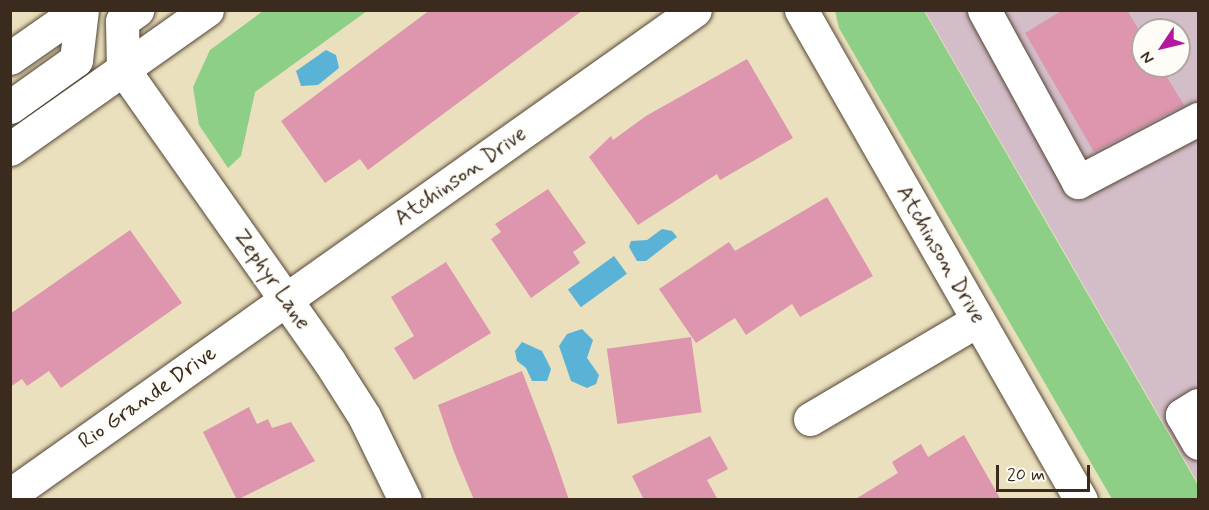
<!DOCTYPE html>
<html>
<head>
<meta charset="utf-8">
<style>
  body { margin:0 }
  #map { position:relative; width:1209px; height:510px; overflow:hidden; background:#eae0bd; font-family:Mynerve,sans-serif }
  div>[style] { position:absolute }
  .industrial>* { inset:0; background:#d2bdc8 }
  .green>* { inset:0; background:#8dcf87 }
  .water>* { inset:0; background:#5ab3d7; transform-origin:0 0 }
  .building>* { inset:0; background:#dd96ad; transform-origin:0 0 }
  .roads { filter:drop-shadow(0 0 2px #554536) drop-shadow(0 0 2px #554536) }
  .minor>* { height:33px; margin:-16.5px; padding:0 16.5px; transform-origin:16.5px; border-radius:16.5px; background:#fff }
  .major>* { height:33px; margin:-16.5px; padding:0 16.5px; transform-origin:16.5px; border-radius:16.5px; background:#fff }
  span { translate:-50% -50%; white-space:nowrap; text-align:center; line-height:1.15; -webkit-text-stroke:5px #fdfcf7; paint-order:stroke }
  .street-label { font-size:22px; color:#3b2a1e }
  .frame { position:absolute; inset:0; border:12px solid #3b2a1e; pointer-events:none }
  .north { position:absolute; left:1131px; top:18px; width:60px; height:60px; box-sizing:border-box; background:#fdfcf7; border:2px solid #afa8a0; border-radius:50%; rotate:235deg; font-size:16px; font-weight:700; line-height:24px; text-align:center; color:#3b2a1e }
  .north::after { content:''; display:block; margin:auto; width:21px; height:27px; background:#b5179e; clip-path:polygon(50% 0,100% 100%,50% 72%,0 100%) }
  .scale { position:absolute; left:996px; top:465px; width:94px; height:27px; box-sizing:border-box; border:3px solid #3b2a1e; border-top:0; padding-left:8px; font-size:18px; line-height:21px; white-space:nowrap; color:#3b2a1e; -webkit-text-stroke:4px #fdfcf7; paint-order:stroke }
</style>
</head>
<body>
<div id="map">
  <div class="industrial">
    <div style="clip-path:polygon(evenodd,925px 11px,1198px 11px,1198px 483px,925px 11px,1143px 30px,1179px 30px,1179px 66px,1143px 66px,1143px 30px)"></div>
  </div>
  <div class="green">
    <div style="clip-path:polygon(263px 11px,367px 11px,255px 92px,241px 156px,228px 168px,199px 125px,193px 87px,210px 50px)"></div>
    <div style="clip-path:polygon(835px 11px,924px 11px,1198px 485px,1198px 499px,1112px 499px,839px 28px)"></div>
  </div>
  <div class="water">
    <div style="clip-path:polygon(326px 50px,336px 55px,339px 68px,318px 85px,301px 86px,296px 71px)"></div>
    <div style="clip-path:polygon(662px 229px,672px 231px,677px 237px,646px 261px,637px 261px,629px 247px,631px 241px,647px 240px)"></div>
    <div style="left:614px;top:256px;width:22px;height:57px;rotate:54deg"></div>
    <div style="clip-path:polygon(582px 329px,593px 340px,587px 358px,599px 375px,596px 384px,587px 388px,571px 381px,559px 346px,567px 334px)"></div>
    <div style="clip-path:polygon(522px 342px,542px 351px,551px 369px,547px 381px,532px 381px,526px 368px,517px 361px,515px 351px)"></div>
  </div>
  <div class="building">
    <div style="clip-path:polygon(430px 10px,583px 10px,368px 170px,360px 159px,325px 183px,281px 121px)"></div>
    <div style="clip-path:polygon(1063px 10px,1127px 10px,1143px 37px,1143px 66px,1160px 66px,1184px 105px,1094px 152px,1025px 33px)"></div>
    <div style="clip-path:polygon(747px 59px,793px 138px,720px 180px,717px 174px,638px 225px,589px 157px,611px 136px,613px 140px,646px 116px)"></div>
    <div style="clip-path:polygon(548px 189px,586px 243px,573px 252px,580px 263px,531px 298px,491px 239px,501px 232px,495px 224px)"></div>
    <div style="clip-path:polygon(827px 197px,873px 276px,800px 317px,792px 304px,746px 335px,735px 318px,696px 343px,659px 289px,729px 242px,735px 251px)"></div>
    <div style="clip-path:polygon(130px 230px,182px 303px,61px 388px,49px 371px,27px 386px,22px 379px,10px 387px,10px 314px)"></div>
    <div style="clip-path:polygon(446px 262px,491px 333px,414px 380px,394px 348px,414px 336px,391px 297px)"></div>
    <div style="left:691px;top:337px;width:76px;height:85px;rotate:82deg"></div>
    <div style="clip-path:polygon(522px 371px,552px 450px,569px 500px,474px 500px,454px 452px,438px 405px)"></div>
    <div style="clip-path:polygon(249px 407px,257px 424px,268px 419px,272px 428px,291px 422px,315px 461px,237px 500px,203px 432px)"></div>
    <div style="clip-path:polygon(964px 435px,1001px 500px,854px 500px,898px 473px,892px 462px,921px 444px,928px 457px)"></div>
    <div style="clip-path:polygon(710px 436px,728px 469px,707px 480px,718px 500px,644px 500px,632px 476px)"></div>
  </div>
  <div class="roads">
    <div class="minor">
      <div style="left:801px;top:10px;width:564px;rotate:60.26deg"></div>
      <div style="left:984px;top:10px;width:196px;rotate:61.3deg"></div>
      <div style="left:1078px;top:182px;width:136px;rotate:-27.7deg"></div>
      <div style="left:123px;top:69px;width:357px;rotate:54.8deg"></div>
      <div style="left:329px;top:361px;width:65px;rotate:57.5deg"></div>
      <div style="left:364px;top:416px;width:93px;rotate:64deg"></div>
      <div style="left:1198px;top:405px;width:19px;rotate:148deg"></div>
      <div style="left:1182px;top:415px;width:32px;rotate:60deg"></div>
      <div style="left:810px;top:419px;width:195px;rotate:-30.5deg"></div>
      <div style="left:10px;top:495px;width:839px;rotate:-35.3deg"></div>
    </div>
    <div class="major">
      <div style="left:10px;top:58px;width:84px;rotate:-34.8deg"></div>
      <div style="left:123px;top:69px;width:48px;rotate:-91.2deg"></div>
      <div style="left:122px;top:21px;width:19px;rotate:-36deg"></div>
      <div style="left:10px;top:107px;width:81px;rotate:-35.5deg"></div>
      <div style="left:76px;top:60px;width:50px;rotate:-83.2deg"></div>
      <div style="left:10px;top:149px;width:241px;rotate:-35.2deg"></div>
    </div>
  </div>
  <div class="street-label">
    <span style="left:461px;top:177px;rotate:-35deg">Atchinson Drive</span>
    <span style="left:940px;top:255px;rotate:60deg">Atchinson Drive</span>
    <span style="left:271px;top:280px;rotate:55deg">Zephyr Lane</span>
    <span style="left:148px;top:398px;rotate:-35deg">Rio Grande Drive</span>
  </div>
  <div class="frame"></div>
  <div class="north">N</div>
  <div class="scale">20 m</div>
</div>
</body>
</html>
